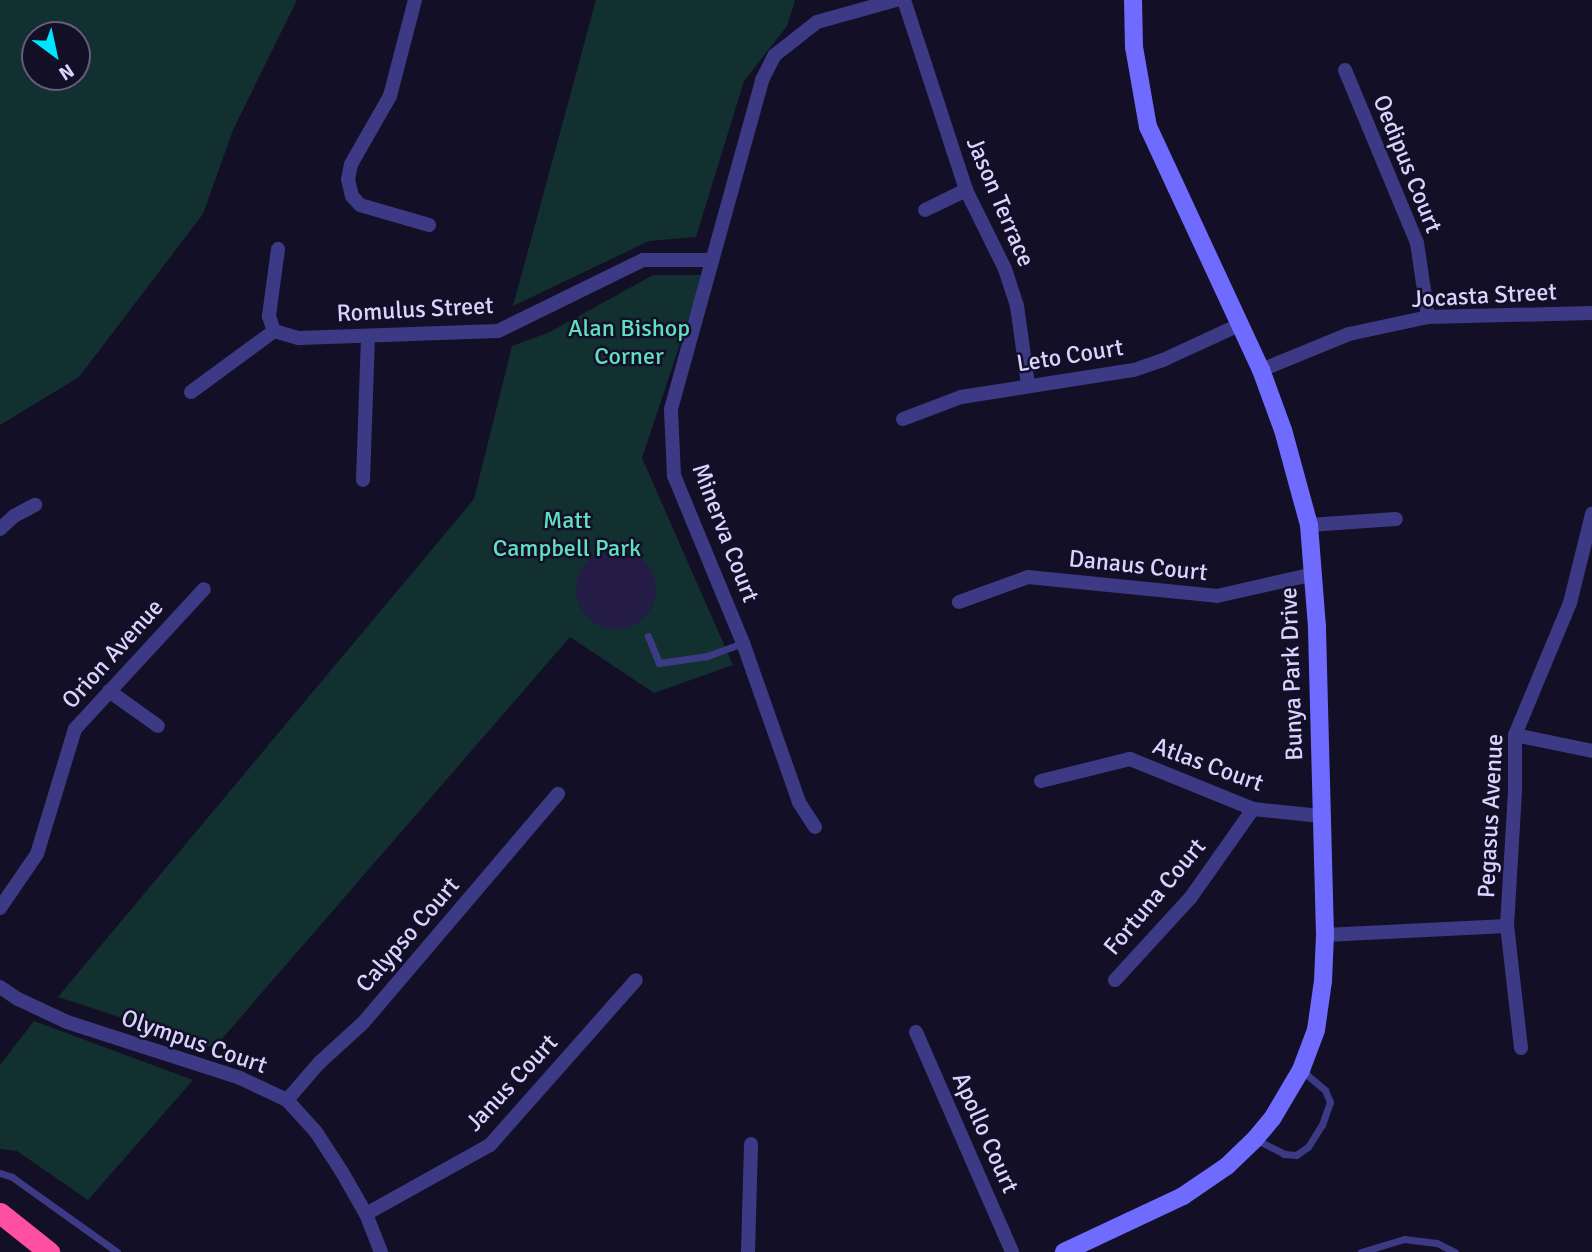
<!DOCTYPE html>
<html>
<head>
<meta charset="utf-8">
<style>
  body { margin:0 }
  #map { position:relative; width:1592px; height:1252px; overflow:hidden; background:#130f26; font-family:Signika,sans-serif }
  div>[style] { position:absolute }
  .green>* { inset:0; background:#12302f }
  .building>* { inset:0; background:#241b47 }
  .round { border-radius:50% }
  .lane>* { height:7px; margin:-3.5px; padding:0 3.5px; transform-origin:3.5px; border-radius:3.5px; background:#3d3a85 }
  .street>* { height:14px; margin:-7px; padding:0 7px; transform-origin:7px; border-radius:7px; background:#3d3a85 }
  .secondary>* { height:18px; margin:-9px; padding:0 9px; transform-origin:9px; border-radius:9px; background:#6f6bff }
  .highway>* { height:21px; margin:-10.5px; padding:0 10.5px; transform-origin:10.5px; border-radius:10.5px; background:#ff4fa3 }
  span { translate:-50% -50%; white-space:nowrap; text-align:center; line-height:1.15; -webkit-text-stroke:5px #130f26; paint-order:stroke }
  .street-label { font-size:24px; color:#d9d4ff }
  .park-label { font-size:24px; color:#5fe0c0 }
  .north { position:absolute; left:21px; top:21px; width:70px; height:70px; box-sizing:border-box; background:#130f26; border:2px solid #625e7d; border-radius:50%; rotate:147deg; font-size:19px; font-weight:700; line-height:28px; text-align:center; color:#d9d4ff }
  .north::after { content:''; display:block; margin:auto; width:24px; height:32px; background:#00e5ff; clip-path:polygon(50% 0,100% 100%,50% 72%,0 100%) }
</style>
</head>
<body>
<div id="map">
  <div class="green">
    <div style="clip-path:polygon(evenodd,0 0,297px 0,233px 130px,203px 214px,79px 377px,0 425px,0 0,35px 35px,77px 35px,77px 77px,35px 77px,35px 35px)"></div>
    <div style="clip-path:polygon(596px 0,795px 0,787px 26px,744px 81px,696px 237px,649px 241px,513px 306px)"></div>
    <div style="clip-path:polygon(653px 275px,703px 275px,642px 458px,733px 665px,654px 693px,570px 637px,214px 1048px,58px 997px,474px 499px,512px 346px,550px 332px)"></div>
    <div style="clip-path:polygon(34px 1021px,193px 1080px,88px 1200px,17px 1151px,0 1149px,0 1065px)"></div>
  </div>
  <div class="building">
    <div class="round" style="left:576px;top:549px;width:80px;height:80px"></div>
  </div>
  <div class="lane">
    <div style="left:648px;top:636px;width:29px;rotate:68deg"></div>
    <div style="left:659px;top:663px;width:49px;rotate:-8.3deg"></div>
    <div style="left:707px;top:656px;width:38px;rotate:-20deg"></div>
    <div style="left:1255px;top:1139px;width:33px;rotate:27deg"></div>
    <div style="left:1284px;top:1154px;width:12px;rotate:5deg"></div>
    <div style="left:1296px;top:1155px;width:14px;rotate:-34deg"></div>
    <div style="left:1308px;top:1147px;width:26px;rotate:-58deg"></div>
    <div style="left:1322px;top:1125px;width:24px;rotate:-71deg"></div>
    <div style="left:1330px;top:1102px;width:13px;rotate:-113deg"></div>
    <div style="left:1325px;top:1090px;width:30px;rotate:-140deg"></div>
    <div style="left:0;top:1173px;width:13px;rotate:18deg"></div>
    <div style="left:12px;top:1177px;width:129px;rotate:35.5deg"></div>
    <div style="left:1361px;top:1252px;width:45px;rotate:-16.8deg"></div>
    <div style="left:1404px;top:1239px;width:33px;rotate:7deg"></div>
    <div style="left:1437px;top:1243px;width:20px;rotate:27deg"></div>
  </div>
  <div class="street">
    <div style="left:415px;top:0;width:99px;rotate:104.6deg"></div>
    <div style="left:390px;top:96px;width:78px;rotate:119.8deg"></div>
    <div style="left:351px;top:164px;width:15px;rotate:101deg"></div>
    <div style="left:348px;top:179px;width:17px;rotate:77deg"></div>
    <div style="left:352px;top:196px;width:12px;rotate:48deg"></div>
    <div style="left:360px;top:205px;width:72px;rotate:16.2deg"></div>
    <div style="left:904px;top:0;width:200px;rotate:71.9deg"></div>
    <div style="left:966px;top:190px;width:88px;rotate:63.7deg"></div>
    <div style="left:1005px;top:269px;width:39px;rotate:72deg"></div>
    <div style="left:1017px;top:306px;width:79px;rotate:82deg"></div>
    <div style="left:1345px;top:70px;width:187px;rotate:67.4deg"></div>
    <div style="left:1417px;top:243px;width:75px;rotate:81.5deg"></div>
    <div style="left:925px;top:210px;width:46px;rotate:-26deg"></div>
    <div style="left:278px;top:249px;width:68px;rotate:97.7deg"></div>
    <div style="left:269px;top:316px;width:16px;rotate:72deg"></div>
    <div style="left:274px;top:331px;width:26px;rotate:16deg"></div>
    <div style="left:299px;top:338px;width:199px;rotate:-2deg"></div>
    <div style="left:498px;top:331px;width:161px;rotate:-26.1deg"></div>
    <div style="left:643px;top:260px;width:69px"></div>
    <div style="left:1261px;top:370px;width:95px;rotate:-22.2deg"></div>
    <div style="left:1349px;top:334px;width:81px;rotate:-12.1deg"></div>
    <div style="left:1428px;top:317px;width:164px;rotate:-1.4deg"></div>
    <div style="left:191px;top:392px;width:103px;rotate:-36.3deg"></div>
    <div style="left:903px;top:419px;width:62px;rotate:-20.8deg"></div>
    <div style="left:961px;top:397px;width:175px;rotate:-8.9deg"></div>
    <div style="left:1134px;top:370px;width:31px;rotate:-19deg"></div>
    <div style="left:1163px;top:360px;width:84px;rotate:-24.7deg"></div>
    <div style="left:363px;top:480px;width:143px;rotate:-88deg"></div>
    <div style="left:1309px;top:525px;width:87px;rotate:-3.9deg"></div>
    <div style="left:0;top:529px;width:19px;rotate:-43deg"></div>
    <div style="left:14px;top:516px;width:24px;rotate:-28deg"></div>
    <div style="left:959px;top:602px;width:73px;rotate:-19.9deg"></div>
    <div style="left:1028px;top:577px;width:190px;rotate:5.7deg"></div>
    <div style="left:1217px;top:596px;width:99px;rotate:-12.8deg"></div>
    <div style="left:109px;top:691px;width:60px;rotate:35.5deg"></div>
    <div style="left:1515px;top:735px;width:79px;rotate:11.7deg"></div>
    <div style="left:1041px;top:781px;width:92px;rotate:-13.9deg"></div>
    <div style="left:1130px;top:759px;width:133px;rotate:22.1deg"></div>
    <div style="left:1253px;top:809px;width:68px;rotate:5.9deg"></div>
    <div style="left:815px;top:827px;width:30px;rotate:-123deg"></div>
    <div style="left:799px;top:802px;width:169px;rotate:-109.4deg"></div>
    <div style="left:743px;top:643px;width:181px;rotate:-112.4deg"></div>
    <div style="left:674px;top:476px;width:67px;rotate:-92.6deg"></div>
    <div style="left:671px;top:409px;width:341px;rotate:-74.5deg"></div>
    <div style="left:762px;top:80px;width:28px;rotate:-63deg"></div>
    <div style="left:775px;top:55px;width:53px;rotate:-38.2deg"></div>
    <div style="left:817px;top:22px;width:82px;rotate:-15.6deg"></div>
    <div style="left:0;top:908px;width:65px;rotate:-55.6deg"></div>
    <div style="left:37px;top:854px;width:131px;rotate:-73.1deg"></div>
    <div style="left:75px;top:729px;width:190px;rotate:-47.3deg"></div>
    <div style="left:1325px;top:935px;width:182px;rotate:-2.8deg"></div>
    <div style="left:1115px;top:980px;width:113px;rotate:-47.5deg"></div>
    <div style="left:1191px;top:897px;width:108px;rotate:-54.8deg"></div>
    <div style="left:0;top:987px;width:22px;rotate:34deg"></div>
    <div style="left:18px;top:999px;width:54px;rotate:25.1deg"></div>
    <div style="left:67px;top:1022px;width:182px;rotate:17.9deg"></div>
    <div style="left:240px;top:1078px;width:52px;rotate:25.1deg"></div>
    <div style="left:287px;top:1100px;width:43px;rotate:47.8deg"></div>
    <div style="left:316px;top:1132px;width:48px;rotate:57deg"></div>
    <div style="left:342px;top:1172px;width:48px;rotate:60.3deg"></div>
    <div style="left:366px;top:1214px;width:41px;rotate:68.5deg"></div>
    <div style="left:916px;top:1032px;width:240px;rotate:66.4deg"></div>
    <div style="left:1521px;top:1048px;width:123px;rotate:-96.5deg"></div>
    <div style="left:1507px;top:926px;width:135px;rotate:-86.6deg"></div>
    <div style="left:1515px;top:791px;width:56px;rotate:-90deg"></div>
    <div style="left:1515px;top:735px;width:143px;rotate:-67.4deg"></div>
    <div style="left:1570px;top:603px;width:92px;rotate:-76.1deg"></div>
    <div style="left:287px;top:1100px;width:49px;rotate:-49.1deg"></div>
    <div style="left:319px;top:1063px;width:59px;rotate:-42.3deg"></div>
    <div style="left:363px;top:1023px;width:301px;rotate:-49.6deg"></div>
    <div style="left:366px;top:1214px;width:142px;rotate:-29.1deg"></div>
    <div style="left:490px;top:1145px;width:220px;rotate:-48.5deg"></div>
    <div style="left:748px;top:1252px;width:108px;rotate:-88.4deg"></div>
  </div>
  <div class="secondary">
    <div style="left:1064px;top:1252px;width:132px;rotate:-25.2deg"></div>
    <div style="left:1183px;top:1196px;width:53px;rotate:-34.3deg"></div>
    <div style="left:1227px;top:1166px;width:39px;rotate:-44deg"></div>
    <div style="left:1255px;top:1139px;width:26px;rotate:-50deg"></div>
    <div style="left:1272px;top:1119px;width:57px;rotate:-59.4deg"></div>
    <div style="left:1301px;top:1070px;width:43px;rotate:-69.4deg"></div>
    <div style="left:1316px;top:1030px;width:49px;rotate:-81.9deg"></div>
    <div style="left:1323px;top:981px;width:46px;rotate:-87.5deg"></div>
    <div style="left:1325px;top:935px;width:308px;rotate:-91.5deg"></div>
    <div style="left:1317px;top:627px;width:102px;rotate:-94.5deg"></div>
    <div style="left:1309px;top:525px;width:98px;rotate:-105.3deg"></div>
    <div style="left:1283px;top:430px;width:64px;rotate:-110.1deg"></div>
    <div style="left:1261px;top:370px;width:268px;rotate:-114.9deg"></div>
    <div style="left:1148px;top:127px;width:81px;rotate:-99.9deg"></div>
    <div style="left:1134px;top:47px;width:47px;rotate:-91.2deg"></div>
  </div>
  <div class="highway">
    <div style="left:0;top:1213px;width:63px;rotate:38.5deg"></div>
  </div>
  <div class="street-label">
    <span style="left:1407px;top:164px;rotate:68deg">Oedipus Court</span>
    <span style="left:1000px;top:202px;rotate:67deg">Jason Terrace</span>
    <span style="left:1484px;top:296px;rotate:-3deg">Jocasta Street</span>
    <span style="left:415px;top:310px;rotate:-3deg">Romulus Street</span>
    <span style="left:1070px;top:356px;rotate:-9deg">Leto Court</span>
    <span style="left:725px;top:533px;rotate:69deg">Minerva Court</span>
    <span style="left:1138px;top:566px;rotate:6deg">Danaus Court</span>
    <span style="left:113px;top:654px;rotate:-48deg">Orion Avenue</span>
    <span style="left:1292px;top:674px;rotate:-92deg">Bunya Park Drive</span>
    <span style="left:1208px;top:765px;rotate:20deg">Atlas Court</span>
    <span style="left:1491px;top:816px;rotate:-87deg">Pegasus Avenue</span>
    <span style="left:1155px;top:897px;rotate:-50deg">Fortuna Court</span>
    <span style="left:408px;top:935px;rotate:-49deg">Calypso Court</span>
    <span style="left:194px;top:1042px;rotate:19deg">Olympus Court</span>
    <span style="left:512px;top:1083px;rotate:-47deg">Janus Court</span>
    <span style="left:985px;top:1133px;rotate:66deg">Apollo Court</span>
  </div>
  <div class="park-label">
    <span style="left:629px;top:343px">Alan Bishop<br>Corner</span>
    <span style="left:567px;top:535px">Matt<br>Campbell Park</span>
  </div>
  <div class="north">N</div>
</div>
</body>
</html>
